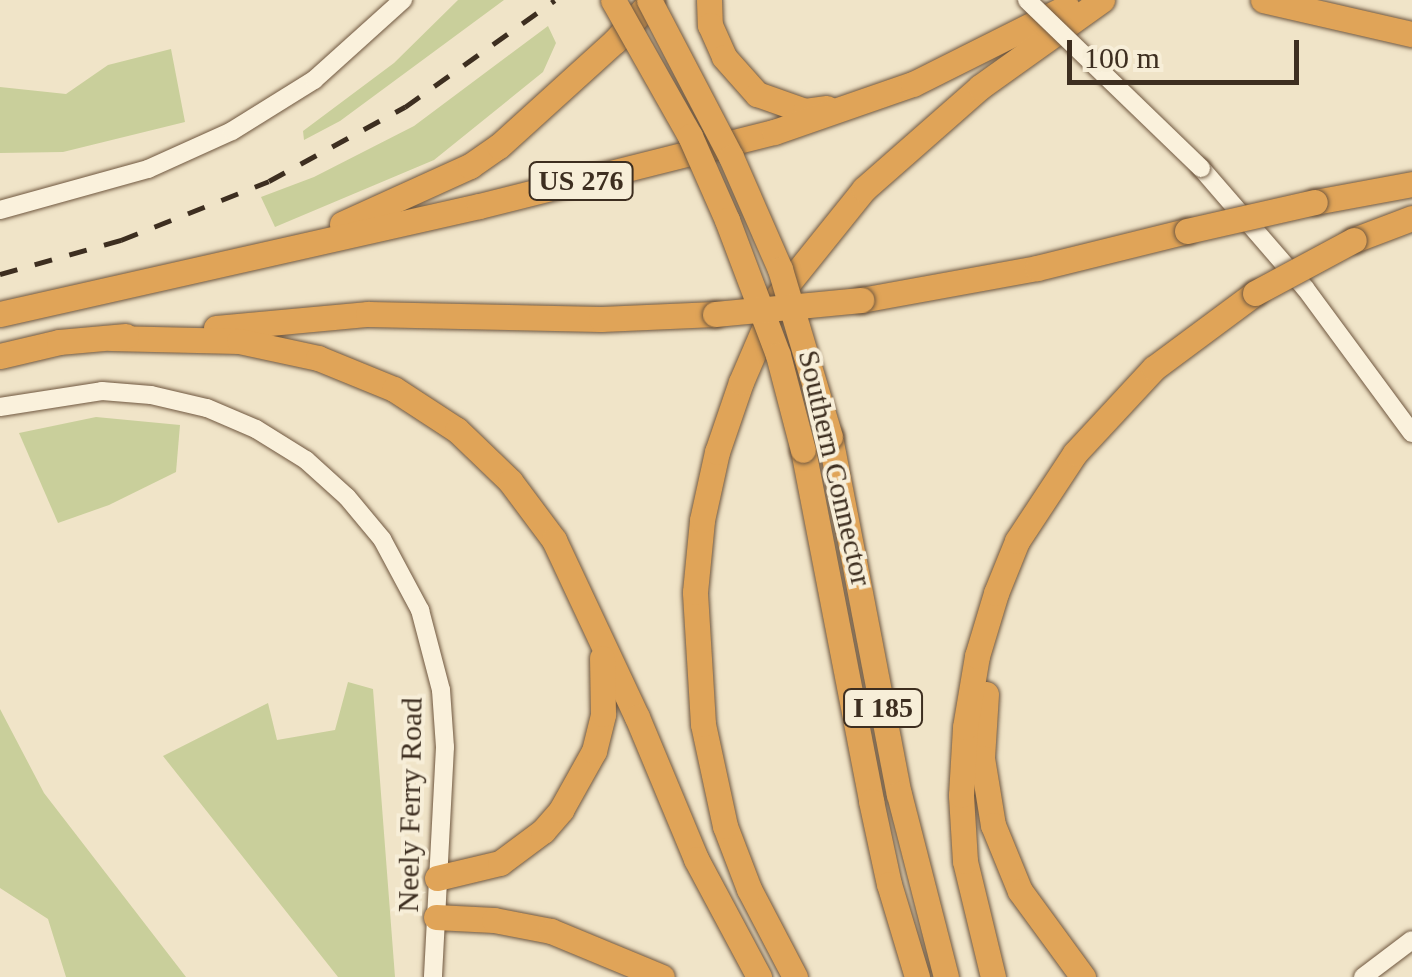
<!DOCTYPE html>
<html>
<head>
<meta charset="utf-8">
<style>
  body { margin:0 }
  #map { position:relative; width:1412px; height:977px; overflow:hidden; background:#f0e4c8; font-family:"Times New Roman",serif }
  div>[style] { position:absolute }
  .green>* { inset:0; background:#c9cf9b }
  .roads { filter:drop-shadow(0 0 2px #6f573f) drop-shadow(0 0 2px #6f573f) }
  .secondary>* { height:18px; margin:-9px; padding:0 9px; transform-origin:9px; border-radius:9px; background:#faf1dc }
  .highway>* { height:25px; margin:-12.5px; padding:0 12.5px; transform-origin:12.5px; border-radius:12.5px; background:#e0a458 }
  .rail>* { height:5px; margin-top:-2.5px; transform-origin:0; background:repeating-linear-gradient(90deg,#3d2e20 0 18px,transparent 0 36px) }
  .bridges { filter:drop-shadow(0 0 2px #6f573f) drop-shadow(0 0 2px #6f573f) }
  .secondary-bridge>* { height:18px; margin:-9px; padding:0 9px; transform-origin:9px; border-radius:9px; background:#faf1dc }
  .highway-bridge>* { height:25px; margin:-12.5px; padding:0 12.5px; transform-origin:12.5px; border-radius:12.5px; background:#e0a458 }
  span { translate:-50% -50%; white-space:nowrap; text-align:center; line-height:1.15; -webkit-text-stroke:8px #f7eed8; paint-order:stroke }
  .shield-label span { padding:2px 8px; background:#f7eed8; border:2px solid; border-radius:8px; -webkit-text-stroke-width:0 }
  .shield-label { font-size:28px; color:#3d2e20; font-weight:700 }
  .street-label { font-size:30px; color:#3d2e20 }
  .scale { position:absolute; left:1067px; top:40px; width:232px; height:45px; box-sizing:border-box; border:5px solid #3d2e20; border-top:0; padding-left:12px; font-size:30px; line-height:35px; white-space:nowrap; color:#3d2e20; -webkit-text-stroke:8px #f7eed8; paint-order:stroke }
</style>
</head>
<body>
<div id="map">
  <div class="green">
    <div style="clip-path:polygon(458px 0,504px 0,340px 121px,304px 140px,303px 131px,394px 63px)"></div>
    <div style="clip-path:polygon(548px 26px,556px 43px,543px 72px,434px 160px,275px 227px,261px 197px,314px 177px,414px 126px)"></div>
    <div style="clip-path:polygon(171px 49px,185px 122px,63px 152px,0 153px,0 87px,66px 94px,108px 65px)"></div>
    <div style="clip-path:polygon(96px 417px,180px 425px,176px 472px,109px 505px,58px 523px,19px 433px)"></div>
    <div style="clip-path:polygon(348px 682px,373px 689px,395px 977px,338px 977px,163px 756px,268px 703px,277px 740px,335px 730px)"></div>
    <div style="clip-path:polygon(0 709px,44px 793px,186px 977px,66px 977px,48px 919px,0 888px)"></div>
  </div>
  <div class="roads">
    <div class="secondary">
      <div style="left:1201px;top:168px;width:159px;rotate:49.1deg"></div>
      <div style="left:1305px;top:288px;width:180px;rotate:53.6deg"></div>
      <div style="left:0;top:210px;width:154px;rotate:-15.5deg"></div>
      <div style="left:148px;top:169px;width:92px;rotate:-24.3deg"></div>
      <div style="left:232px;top:131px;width:97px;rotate:-31.9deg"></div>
      <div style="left:314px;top:80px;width:120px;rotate:-42deg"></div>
      <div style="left:0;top:407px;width:103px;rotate:-8.9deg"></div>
      <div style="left:102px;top:391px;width:49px;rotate:4.7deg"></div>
      <div style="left:151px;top:395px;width:57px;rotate:13.1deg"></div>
      <div style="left:207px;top:408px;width:53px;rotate:23.2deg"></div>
      <div style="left:256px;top:429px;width:59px;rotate:31.8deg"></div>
      <div style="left:306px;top:460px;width:55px;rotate:42.1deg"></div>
      <div style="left:347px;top:497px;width:55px;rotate:50.2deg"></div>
      <div style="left:382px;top:539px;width:81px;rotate:61.8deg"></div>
      <div style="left:420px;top:610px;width:83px;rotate:75.3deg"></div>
      <div style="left:441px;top:690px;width:57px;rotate:86deg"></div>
      <div style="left:445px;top:747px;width:230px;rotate:93deg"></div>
      <div style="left:1363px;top:977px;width:61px;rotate:-37.1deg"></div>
    </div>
    <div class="highway">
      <div style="left:709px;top:0;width:25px;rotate:88deg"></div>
      <div style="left:710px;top:25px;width:35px;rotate:66deg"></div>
      <div style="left:724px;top:57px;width:50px;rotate:48.3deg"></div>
      <div style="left:757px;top:94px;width:51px;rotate:19.5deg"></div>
      <div style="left:805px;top:111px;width:22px;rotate:-8deg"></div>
      <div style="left:1263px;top:0;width:153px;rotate:12.9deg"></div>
      <div style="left:1315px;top:202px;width:99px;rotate:-10.5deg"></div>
      <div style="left:342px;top:224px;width:141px;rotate:-24.4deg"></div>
      <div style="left:470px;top:166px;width:35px;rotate:-35deg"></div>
      <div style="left:499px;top:146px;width:156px;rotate:-42.2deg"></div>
      <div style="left:615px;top:41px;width:55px;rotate:-47.9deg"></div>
      <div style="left:1354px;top:240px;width:62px;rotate:-20.8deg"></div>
      <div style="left:861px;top:300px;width:179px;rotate:-10.3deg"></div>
      <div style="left:1037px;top:268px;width:154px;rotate:-13.9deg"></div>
      <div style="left:0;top:314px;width:491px;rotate:-12.7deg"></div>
      <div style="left:479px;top:206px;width:304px;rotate:-14.1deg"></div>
      <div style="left:774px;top:132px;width:147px;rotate:-19.1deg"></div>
      <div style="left:913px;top:84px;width:172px;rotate:-26.6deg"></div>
      <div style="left:216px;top:328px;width:153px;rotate:-5.3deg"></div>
      <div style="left:368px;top:314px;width:233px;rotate:1.2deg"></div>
      <div style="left:601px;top:319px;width:114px;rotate:-2.5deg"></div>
      <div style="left:111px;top:338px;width:128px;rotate:1.3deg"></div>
      <div style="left:239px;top:341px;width:81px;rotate:12.1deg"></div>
      <div style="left:318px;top:358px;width:82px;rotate:22.2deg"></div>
      <div style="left:394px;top:389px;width:75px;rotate:33.1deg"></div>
      <div style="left:457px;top:430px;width:74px;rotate:43.9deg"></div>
      <div style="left:510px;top:481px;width:74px;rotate:53.3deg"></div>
      <div style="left:554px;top:540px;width:195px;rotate:64.9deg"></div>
      <div style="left:637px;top:717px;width:154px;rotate:67.4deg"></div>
      <div style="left:696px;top:859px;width:134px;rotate:61.9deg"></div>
      <div style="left:0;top:356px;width:61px;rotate:-13.3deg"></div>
      <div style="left:59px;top:342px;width:67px;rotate:-5.1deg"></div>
      <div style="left:830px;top:437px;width:364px;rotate:79.1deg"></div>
      <div style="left:899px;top:794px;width:189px;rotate:75.6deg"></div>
      <div style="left:803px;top:450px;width:358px;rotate:79deg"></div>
      <div style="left:871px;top:801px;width:85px;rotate:77.8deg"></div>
      <div style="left:889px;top:884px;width:97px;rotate:73.2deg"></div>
      <div style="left:986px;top:694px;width:64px;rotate:93.6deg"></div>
      <div style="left:982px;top:758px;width:68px;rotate:80.7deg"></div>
      <div style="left:993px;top:825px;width:71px;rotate:67.8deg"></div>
      <div style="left:1020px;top:891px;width:107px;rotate:53.8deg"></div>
      <div style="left:437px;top:878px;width:65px;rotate:-13.4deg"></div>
      <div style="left:500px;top:863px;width:54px;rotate:-36.7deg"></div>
      <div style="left:543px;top:831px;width:28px;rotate:-49deg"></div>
      <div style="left:561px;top:810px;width:68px;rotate:-60.8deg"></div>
      <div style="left:594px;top:751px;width:38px;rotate:-76deg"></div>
      <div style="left:603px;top:714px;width:56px;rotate:-91deg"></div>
      <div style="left:436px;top:917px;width:58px;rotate:3deg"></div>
      <div style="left:494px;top:920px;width:58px;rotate:10.9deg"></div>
      <div style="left:551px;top:931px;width:120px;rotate:22.5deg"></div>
      <div style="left:795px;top:977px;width:99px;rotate:-117.6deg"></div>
      <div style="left:749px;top:889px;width:67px;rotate:-110.9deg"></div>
      <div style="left:725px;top:826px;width:104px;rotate:-102.2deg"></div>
      <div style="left:703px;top:724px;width:132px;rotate:-93.5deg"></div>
      <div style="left:695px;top:592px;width:72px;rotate:-84.4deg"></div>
      <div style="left:702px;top:520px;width:70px;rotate:-77.6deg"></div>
      <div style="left:717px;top:452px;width:74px;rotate:-71.1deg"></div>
      <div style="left:741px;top:382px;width:94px;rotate:-66.7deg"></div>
      <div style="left:778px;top:296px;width:137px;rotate:-51.2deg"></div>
      <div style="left:864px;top:189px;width:154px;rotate:-41.3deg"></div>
      <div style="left:980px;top:87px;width:150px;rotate:-35.5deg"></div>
      <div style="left:993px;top:977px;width:119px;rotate:-103.6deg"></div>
      <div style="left:965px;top:861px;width:66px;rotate:-93.5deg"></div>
      <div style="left:961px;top:795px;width:68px;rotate:-86.6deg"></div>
      <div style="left:965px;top:727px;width:72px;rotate:-80.4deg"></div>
      <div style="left:977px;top:656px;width:66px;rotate:-73.2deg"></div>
      <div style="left:996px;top:593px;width:56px;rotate:-68deg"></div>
      <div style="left:1017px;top:541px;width:105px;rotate:-56.6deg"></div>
      <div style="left:1075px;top:453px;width:116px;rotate:-47.1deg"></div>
      <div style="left:1154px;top:368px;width:126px;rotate:-36.6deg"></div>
    </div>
  </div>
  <div class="rail">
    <div style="left:0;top:274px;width:126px;rotate:-15.7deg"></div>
    <div style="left:121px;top:240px;width:159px;rotate:-21.7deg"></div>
    <div style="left:269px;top:181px;width:155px;rotate:-28.6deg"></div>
    <div style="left:405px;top:107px;width:184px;rotate:-35.5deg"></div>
  </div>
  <div class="bridges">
    <div class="secondary-bridge">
      <div style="left:1027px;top:0;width:242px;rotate:44deg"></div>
    </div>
    <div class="highway-bridge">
      <div style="left:613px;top:0;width:156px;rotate:60.5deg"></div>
      <div style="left:690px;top:136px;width:92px;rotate:66.2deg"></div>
      <div style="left:727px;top:220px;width:144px;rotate:69.3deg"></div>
      <div style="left:778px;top:355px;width:98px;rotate:75.3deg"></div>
      <div style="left:649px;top:0;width:177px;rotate:62.4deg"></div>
      <div style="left:731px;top:157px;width:122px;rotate:66.4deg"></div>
      <div style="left:780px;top:269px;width:175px;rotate:73.4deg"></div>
      <div style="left:1187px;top:231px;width:131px;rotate:-12.8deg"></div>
      <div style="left:1255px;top:293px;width:112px;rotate:-28.2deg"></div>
      <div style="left:715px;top:314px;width:147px;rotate:-5.5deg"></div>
    </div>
  </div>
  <div class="shield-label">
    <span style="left:581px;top:181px">US 276</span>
    <span style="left:883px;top:708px">I 185</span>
  </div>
  <div class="street-label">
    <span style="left:835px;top:468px;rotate:77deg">Southern Connector</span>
    <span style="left:410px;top:805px;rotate:-89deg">Neely Ferry Road</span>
  </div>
  <div class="scale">100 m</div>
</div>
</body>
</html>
